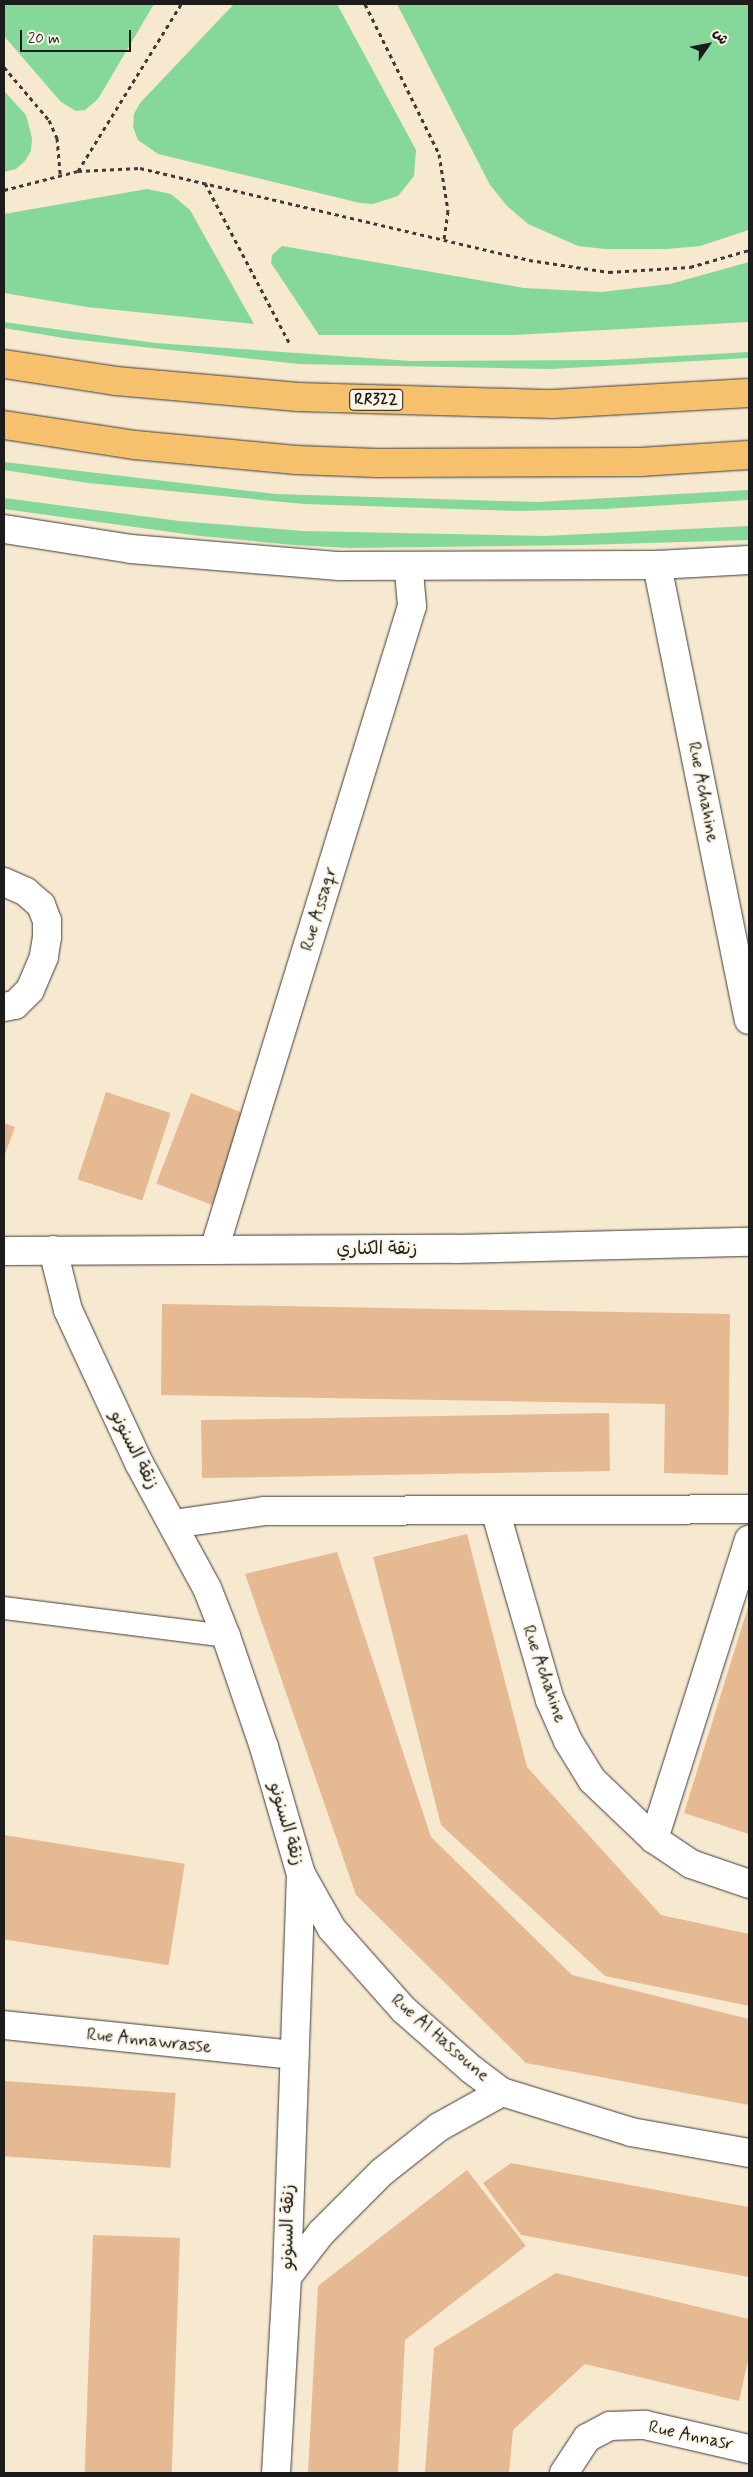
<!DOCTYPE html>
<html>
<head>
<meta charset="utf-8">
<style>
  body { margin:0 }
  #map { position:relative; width:753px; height:2477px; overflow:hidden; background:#f7e8d0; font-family:Mynerve,"Playpen Sans Arabic",sans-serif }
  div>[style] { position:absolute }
  .green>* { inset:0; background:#85d899 }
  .building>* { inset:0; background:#e5ba92; transform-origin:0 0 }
  .path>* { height:3px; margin-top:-1.5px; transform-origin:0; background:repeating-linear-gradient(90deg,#3d3b37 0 4px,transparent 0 8px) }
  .roads { filter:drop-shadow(0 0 1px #3d3b37) drop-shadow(0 0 1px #3d3b37) }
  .service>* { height:22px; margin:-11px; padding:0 11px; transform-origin:11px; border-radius:11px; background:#fff }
  .minor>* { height:28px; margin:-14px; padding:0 14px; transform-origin:14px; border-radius:14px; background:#fff }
  .primary>* { height:28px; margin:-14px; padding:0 14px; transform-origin:14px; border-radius:14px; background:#f7c06c }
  span { translate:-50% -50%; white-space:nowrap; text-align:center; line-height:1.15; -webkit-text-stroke:4px #fcf5e5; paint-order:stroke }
  .shield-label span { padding:1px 4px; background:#fcf5e5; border:1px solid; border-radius:4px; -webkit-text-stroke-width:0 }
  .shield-label { font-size:16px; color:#1c1c1c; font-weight:700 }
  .street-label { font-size:18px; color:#1c1c1c }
  .frame { position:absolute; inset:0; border:5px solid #1c1c1c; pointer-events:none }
  .north { position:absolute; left:683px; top:20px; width:50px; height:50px; -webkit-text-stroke:4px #fcf5e5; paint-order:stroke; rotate:57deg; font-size:14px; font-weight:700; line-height:20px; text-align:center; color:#1c1c1c }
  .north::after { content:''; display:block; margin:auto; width:18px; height:22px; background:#1c1c1c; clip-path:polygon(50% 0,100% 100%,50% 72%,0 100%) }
  .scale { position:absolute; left:20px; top:30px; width:111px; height:22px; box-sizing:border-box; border:2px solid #1c1c1c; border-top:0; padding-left:6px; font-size:15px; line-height:18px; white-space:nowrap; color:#1c1c1c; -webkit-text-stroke:4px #fcf5e5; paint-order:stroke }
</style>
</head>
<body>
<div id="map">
  <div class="green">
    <div style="clip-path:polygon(4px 4px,154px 4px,98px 99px,85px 110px,76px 111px,61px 102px,4px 36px)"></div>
    <div style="clip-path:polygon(234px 4px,337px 4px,416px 150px,414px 176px,398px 196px,373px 204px,360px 203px,158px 154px,138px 140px,133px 127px,134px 114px,140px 103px)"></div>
    <div style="clip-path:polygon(397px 4px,749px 4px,749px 230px,700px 246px,667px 249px,605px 249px,578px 246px,528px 224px,507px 206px,490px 185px)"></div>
    <div style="clip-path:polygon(4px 91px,26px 115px,32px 138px,31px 151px,25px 161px,16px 169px,4px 172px)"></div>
    <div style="clip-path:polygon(147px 189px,171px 194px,190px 210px,254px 324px,87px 307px,4px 293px,4px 214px)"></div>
    <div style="clip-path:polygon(282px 246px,524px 288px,601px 292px,670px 284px,749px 262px,749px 322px,514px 335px,319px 335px,271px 263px,272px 255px)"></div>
    <div style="clip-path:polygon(4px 322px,155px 343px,411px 361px,606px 360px,749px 352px,749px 358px,550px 369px,299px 364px,70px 339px,4px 328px)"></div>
    <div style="clip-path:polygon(4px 462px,276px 494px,537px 502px,749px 490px,749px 500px,605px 509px,518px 511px,304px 504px,88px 483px,4px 470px)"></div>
    <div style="clip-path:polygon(4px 498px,179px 521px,303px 531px,544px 536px,749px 526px,749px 540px,582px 545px,349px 548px,294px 545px,200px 536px,4px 509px)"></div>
  </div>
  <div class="building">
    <div style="left:106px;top:1092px;width:68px;height:92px;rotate:18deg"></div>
    <div style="left:191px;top:1093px;width:60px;height:97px;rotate:21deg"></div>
    <div style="clip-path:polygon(4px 1123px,15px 1127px,4px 1157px)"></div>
    <div style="clip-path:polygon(162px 1304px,730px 1314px,728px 1475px,664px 1473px,665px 1404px,161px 1395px)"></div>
    <div style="left:609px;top:1413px;width:58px;height:408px;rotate:89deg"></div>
    <div style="clip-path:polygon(467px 1534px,527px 1767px,661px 1915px,749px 1934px,749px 2006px,605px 1976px,441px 1825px,373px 1557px)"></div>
    <div style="clip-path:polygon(337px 1552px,431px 1837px,572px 1975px,749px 2019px,749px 2105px,526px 2063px,356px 1895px,245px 1574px)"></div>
    <div style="clip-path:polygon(749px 1604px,749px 1834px,684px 1813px)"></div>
    <div style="left:4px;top:1835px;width:183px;height:103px;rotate:9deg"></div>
    <div style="left:4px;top:2081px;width:172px;height:75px;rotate:4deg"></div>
    <div style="clip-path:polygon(511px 2163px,749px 2207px,749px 2277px,521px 2235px,483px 2183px)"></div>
    <div style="clip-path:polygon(467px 2170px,526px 2246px,405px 2340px,398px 2473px,308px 2473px,318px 2286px)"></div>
    <div style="left:93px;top:2235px;width:87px;height:238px;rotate:2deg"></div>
    <div style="clip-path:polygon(556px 2273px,749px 2319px,749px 2356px,739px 2401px,585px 2364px,513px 2430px,509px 2473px,425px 2473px,434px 2348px)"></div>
  </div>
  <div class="path">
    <div style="left:365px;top:4px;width:167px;rotate:63.7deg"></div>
    <div style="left:439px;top:154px;width:58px;rotate:81deg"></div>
    <div style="left:448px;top:211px;width:29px;rotate:98deg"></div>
    <div style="left:4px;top:67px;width:70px;rotate:49.7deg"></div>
    <div style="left:49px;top:120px;width:20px;rotate:66deg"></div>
    <div style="left:57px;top:138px;width:38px;rotate:85deg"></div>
    <div style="left:78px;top:171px;width:196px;rotate:-58.3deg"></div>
    <div style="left:205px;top:183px;width:182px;rotate:62.2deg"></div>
    <div style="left:4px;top:190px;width:76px;rotate:-14.4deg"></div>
    <div style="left:78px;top:171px;width:62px;rotate:-2.8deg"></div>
    <div style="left:140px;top:168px;width:400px;rotate:13.3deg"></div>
    <div style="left:529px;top:260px;width:81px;rotate:8.5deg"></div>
    <div style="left:609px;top:272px;width:81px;rotate:-3.5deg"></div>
    <div style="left:690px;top:267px;width:61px;rotate:-16.1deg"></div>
  </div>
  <div class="roads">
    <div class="service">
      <div style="left:4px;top:1608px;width:224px;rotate:7.2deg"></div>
    </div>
    <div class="minor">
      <div style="left:4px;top:529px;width:129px;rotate:8.9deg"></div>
      <div style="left:131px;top:549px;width:209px;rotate:4.7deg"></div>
      <div style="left:339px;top:566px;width:318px;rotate:-0.2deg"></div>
      <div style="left:657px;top:565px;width:92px;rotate:-3.1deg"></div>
      <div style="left:657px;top:565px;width:464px;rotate:78.6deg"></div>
      <div style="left:4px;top:882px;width:24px;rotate:24deg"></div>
      <div style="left:26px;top:892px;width:20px;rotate:41deg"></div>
      <div style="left:41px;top:905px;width:17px;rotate:69deg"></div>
      <div style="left:47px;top:921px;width:16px;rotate:90deg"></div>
      <div style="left:47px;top:937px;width:20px;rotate:99deg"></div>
      <div style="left:44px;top:957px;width:36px;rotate:113deg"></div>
      <div style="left:30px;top:990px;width:21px;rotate:135deg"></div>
      <div style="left:15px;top:1005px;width:11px;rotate:170deg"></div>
      <div style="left:53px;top:1250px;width:62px;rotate:76deg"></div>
      <div style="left:68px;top:1310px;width:169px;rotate:65.1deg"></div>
      <div style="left:139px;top:1463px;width:142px;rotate:61.5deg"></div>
      <div style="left:207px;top:1588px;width:52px;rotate:68.4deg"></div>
      <div style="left:226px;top:1636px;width:117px;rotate:71.1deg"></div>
      <div style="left:264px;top:1747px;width:132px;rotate:73.8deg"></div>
      <div style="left:301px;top:1874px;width:403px;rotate:92deg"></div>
      <div style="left:287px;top:2277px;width:196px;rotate:93.2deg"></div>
      <div style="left:214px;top:1250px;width:674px;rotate:-72.91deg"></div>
      <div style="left:412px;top:606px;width:38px;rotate:-95deg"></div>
      <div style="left:4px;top:1251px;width:452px;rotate:-0.3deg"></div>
      <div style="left:456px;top:1249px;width:293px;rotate:-1.4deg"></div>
      <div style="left:495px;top:1510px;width:198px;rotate:73.9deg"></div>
      <div style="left:550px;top:1700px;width:45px;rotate:66.3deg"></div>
      <div style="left:568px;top:1741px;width:46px;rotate:58.4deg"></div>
      <div style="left:592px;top:1780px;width:86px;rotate:43.6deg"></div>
      <div style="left:654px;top:1839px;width:45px;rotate:34deg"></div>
      <div style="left:691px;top:1864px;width:61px;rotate:19deg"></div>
      <div style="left:173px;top:1524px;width:92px;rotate:-8.1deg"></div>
      <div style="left:264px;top:1511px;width:485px;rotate:-0.2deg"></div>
      <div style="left:654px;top:1839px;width:314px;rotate:-72.4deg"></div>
      <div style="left:301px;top:1874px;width:63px;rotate:60.6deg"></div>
      <div style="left:332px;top:1929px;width:108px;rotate:48.4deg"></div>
      <div style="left:404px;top:2010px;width:89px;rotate:41.4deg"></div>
      <div style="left:471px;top:2069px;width:39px;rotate:37deg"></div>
      <div style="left:502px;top:2092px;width:135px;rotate:17.2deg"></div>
      <div style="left:631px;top:2132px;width:120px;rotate:10.1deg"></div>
      <div style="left:4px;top:2025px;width:292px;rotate:5.9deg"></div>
      <div style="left:287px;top:2277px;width:56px;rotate:-52.3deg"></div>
      <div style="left:321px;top:2233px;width:86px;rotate:-45deg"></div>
      <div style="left:382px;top:2172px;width:73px;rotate:-38.3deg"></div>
      <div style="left:439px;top:2127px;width:72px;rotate:-29.1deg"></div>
      <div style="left:564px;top:2473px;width:42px;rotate:-56.7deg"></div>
      <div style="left:587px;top:2438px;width:26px;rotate:-28deg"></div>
      <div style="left:610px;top:2426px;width:35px;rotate:-2deg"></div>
      <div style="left:645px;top:2425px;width:107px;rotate:13deg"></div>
    </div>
    <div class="primary">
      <div style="left:4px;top:364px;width:113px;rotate:8.6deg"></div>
      <div style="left:116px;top:381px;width:183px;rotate:5deg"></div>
      <div style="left:298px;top:397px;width:255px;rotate:1.6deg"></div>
      <div style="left:553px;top:404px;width:196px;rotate:-3.2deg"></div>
      <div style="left:4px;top:425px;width:133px;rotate:8.7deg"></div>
      <div style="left:135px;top:445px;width:162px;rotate:5.3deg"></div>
      <div style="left:296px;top:460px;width:81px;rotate:2.1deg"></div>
      <div style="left:377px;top:463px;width:263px;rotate:-0.2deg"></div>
      <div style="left:640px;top:462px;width:109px;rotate:-3.7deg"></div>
    </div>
  </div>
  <div class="shield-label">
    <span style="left:376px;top:400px">RR322</span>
  </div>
  <div class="street-label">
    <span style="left:703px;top:792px;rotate:79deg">Rue Achahine</span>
    <span style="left:319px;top:909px;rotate:-73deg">Rue Assaqr</span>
    <span style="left:377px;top:1249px">زنقة الكناري</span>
    <span style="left:134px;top:1450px;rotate:63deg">زنقة السنونو</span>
    <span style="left:544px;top:1674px;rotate:71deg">Rue Achahine</span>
    <span style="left:286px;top:1824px;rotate:74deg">زنقة السنونو</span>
    <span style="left:440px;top:2038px;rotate:41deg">Rue Al Hassoune</span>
    <span style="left:149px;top:2041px;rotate:6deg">Rue Annawrasse</span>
    <span style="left:288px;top:2227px;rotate:-89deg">زنقة السنونو</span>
    <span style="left:691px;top:2436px;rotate:12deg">Rue Annasr</span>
  </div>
  <div class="frame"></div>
  <div class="north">ش</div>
  <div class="scale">20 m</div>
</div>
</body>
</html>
